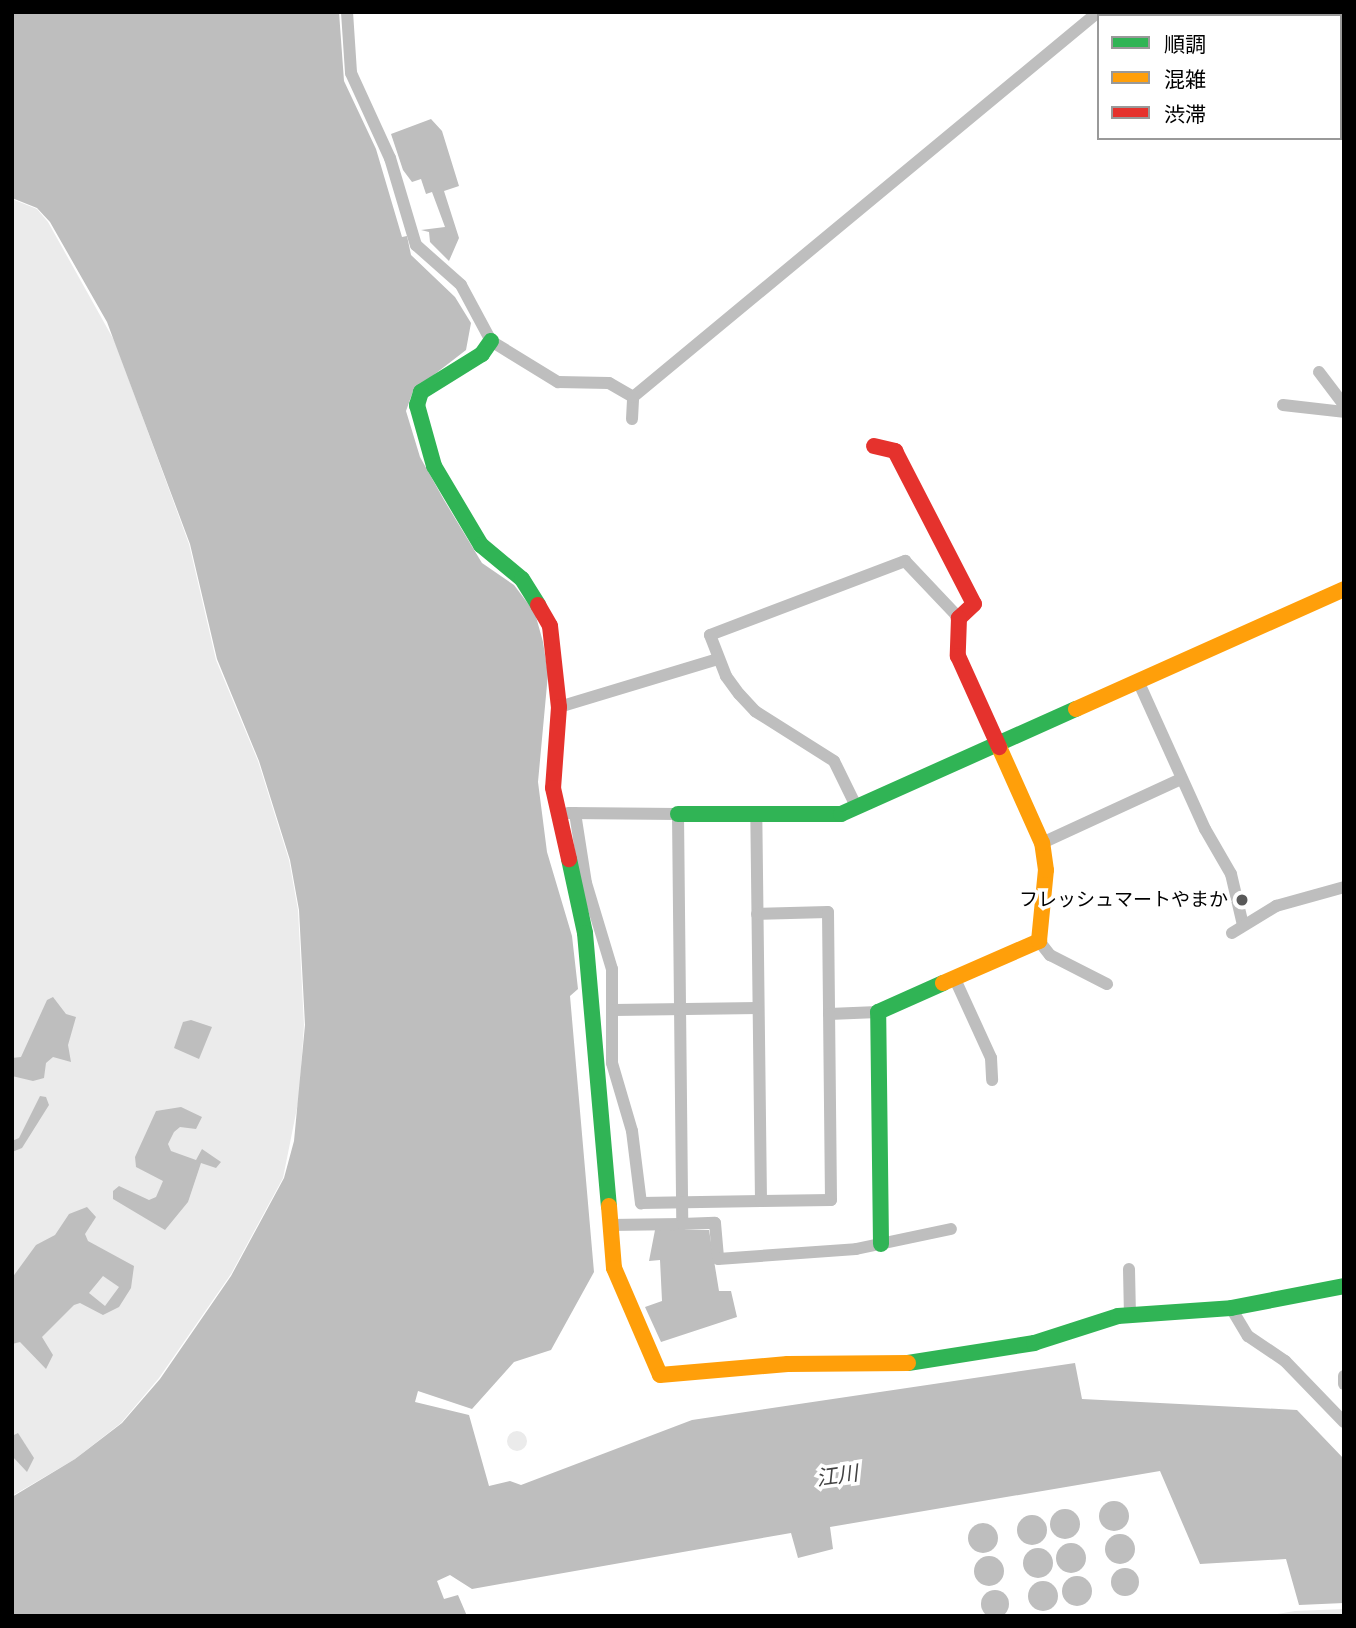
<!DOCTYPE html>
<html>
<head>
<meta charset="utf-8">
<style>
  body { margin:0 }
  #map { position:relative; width:1356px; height:1628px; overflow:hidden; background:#fff; font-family:"Asap Condensed","Noto Sans JP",sans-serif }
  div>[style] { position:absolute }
  .green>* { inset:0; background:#ebebeb }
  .round { border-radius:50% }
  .water>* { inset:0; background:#bebebe }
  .street>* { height:12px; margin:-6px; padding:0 6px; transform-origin:6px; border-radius:6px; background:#bebebe }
  .fast>* { height:16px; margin:-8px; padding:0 8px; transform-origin:8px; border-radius:8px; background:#30b455 }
  .slow>* { height:16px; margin:-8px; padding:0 8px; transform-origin:8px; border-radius:8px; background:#ff9f0a }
  .jam>* { height:16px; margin:-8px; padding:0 8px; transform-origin:8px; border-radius:8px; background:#e5322d }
  .dots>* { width:19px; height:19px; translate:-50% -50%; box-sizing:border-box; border:4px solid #fff; border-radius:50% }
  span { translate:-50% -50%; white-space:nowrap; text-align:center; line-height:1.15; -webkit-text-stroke:7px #fff; paint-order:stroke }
  .poi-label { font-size:19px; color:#000 }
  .right { translate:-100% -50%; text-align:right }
  .water-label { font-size:21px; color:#434343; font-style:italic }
  .frame { position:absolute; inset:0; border:14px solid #000; pointer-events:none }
  .legend { position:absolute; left:1097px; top:14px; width:245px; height:126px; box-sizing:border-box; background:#fff; border:2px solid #999; margin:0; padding:9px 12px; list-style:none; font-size:21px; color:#000 }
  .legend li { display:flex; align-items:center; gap:14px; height:35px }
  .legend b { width:35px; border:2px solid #999 }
</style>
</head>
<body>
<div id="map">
  <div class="green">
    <div style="clip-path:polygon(12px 199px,37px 209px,48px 222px,115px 342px,189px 544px,216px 660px,258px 761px,289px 860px,298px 910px,304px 1025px,299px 1098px,283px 1178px,231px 1274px,159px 1378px,121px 1423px,75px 1459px,12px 1496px)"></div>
    <div class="round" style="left:507px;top:1431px;width:20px;height:20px"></div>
    <div style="clip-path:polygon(1344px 1609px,1344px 1616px,1266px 1616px,1295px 1611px)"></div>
  </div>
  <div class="water">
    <div style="clip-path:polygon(12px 12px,339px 12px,344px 81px,376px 149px,402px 237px,407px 236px,411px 255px,455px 297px,471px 323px,466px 350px,413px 391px,406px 411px,420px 457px,444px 500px,482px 563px,514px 585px,535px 613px,543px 642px,548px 674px,538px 782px,547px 852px,572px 936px,578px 989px,570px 996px,594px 1272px,551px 1350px,514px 1362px,472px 1409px,418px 1391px,415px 1402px,469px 1415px,489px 1486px,510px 1481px,521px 1485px,692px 1420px,1075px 1363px,1082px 1399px,1297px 1410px,1344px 1459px,1344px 1603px,1299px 1605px,1286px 1559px,1200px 1564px,1160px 1471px,830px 1527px,833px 1549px,798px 1558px,791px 1533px,472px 1589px,450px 1575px,437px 1581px,444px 1599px,458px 1595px,467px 1616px,12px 1616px,12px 1497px,75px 1459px,122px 1423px,160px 1379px,231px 1276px,284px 1178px,294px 1141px,305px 1025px,299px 910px,290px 860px,259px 761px,217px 659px,190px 544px,107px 322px,50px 222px,37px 208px,12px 198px)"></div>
    <div style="clip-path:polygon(431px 119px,442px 131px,459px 186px,444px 191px,459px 238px,449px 261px,430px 242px,429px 232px,421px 230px,445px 227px,432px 192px,426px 194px,421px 179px,412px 182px,403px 170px,391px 134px)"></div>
    <div style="clip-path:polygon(53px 997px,66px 1014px,76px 1017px,68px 1045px,71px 1062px,53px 1057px,46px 1063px,44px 1078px,33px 1081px,12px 1076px,12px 1058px,21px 1057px,47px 1000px)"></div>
    <div style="clip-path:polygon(191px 1020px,212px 1027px,199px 1059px,174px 1048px,183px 1022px)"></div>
    <div style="clip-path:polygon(40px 1096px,46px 1097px,49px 1105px,22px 1148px,12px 1152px,12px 1141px,19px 1138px)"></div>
    <div style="clip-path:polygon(181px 1107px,202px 1117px,196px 1129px,180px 1127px,174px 1132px,168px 1144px,171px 1151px,196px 1160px,202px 1149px,221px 1162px,216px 1168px,201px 1163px,188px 1202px,165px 1230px,113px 1199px,113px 1191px,119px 1186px,149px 1200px,156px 1197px,163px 1181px,136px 1167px,135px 1157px,156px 1111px)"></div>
    <div style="clip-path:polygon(evenodd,87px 1207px,96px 1217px,85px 1234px,88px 1241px,134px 1266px,131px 1288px,119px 1307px,103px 1315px,80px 1303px,74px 1305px,42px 1337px,53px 1355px,46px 1369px,20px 1342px,12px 1344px,12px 1278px,36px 1245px,55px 1235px,69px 1214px,87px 1207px,103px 1276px,119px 1287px,105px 1306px,89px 1293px,103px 1276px)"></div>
    <div style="clip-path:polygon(655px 1230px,709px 1230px,719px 1291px,731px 1291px,737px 1317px,661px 1342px,645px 1307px,662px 1301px,660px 1260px,649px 1261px)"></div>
    <div style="clip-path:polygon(18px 1433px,34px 1458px,27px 1472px,12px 1456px,12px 1436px)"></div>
    <div class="round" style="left:1099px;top:1501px;width:30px;height:30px"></div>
    <div class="round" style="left:1050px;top:1509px;width:30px;height:30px"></div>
    <div class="round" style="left:1017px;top:1515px;width:30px;height:30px"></div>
    <div class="round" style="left:968px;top:1523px;width:30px;height:30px"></div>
    <div class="round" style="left:1105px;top:1534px;width:30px;height:30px"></div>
    <div class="round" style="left:1056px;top:1543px;width:30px;height:30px"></div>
    <div class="round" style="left:1023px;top:1548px;width:30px;height:30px"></div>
    <div class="round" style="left:974px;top:1556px;width:30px;height:30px"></div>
    <div class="round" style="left:1111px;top:1568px;width:28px;height:28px"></div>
    <div class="round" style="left:1062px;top:1576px;width:30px;height:30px"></div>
    <div class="round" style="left:1028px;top:1581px;width:30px;height:30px"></div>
    <div class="round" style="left:981px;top:1590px;width:28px;height:28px"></div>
  </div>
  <div class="street">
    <div style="left:347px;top:12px;width:61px;rotate:86.2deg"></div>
    <div style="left:351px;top:73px;width:94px;rotate:65.4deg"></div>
    <div style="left:390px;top:158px;width:91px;rotate:73.4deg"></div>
    <div style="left:416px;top:245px;width:60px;rotate:41.6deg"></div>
    <div style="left:461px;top:285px;width:64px;rotate:61.8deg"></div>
    <div style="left:491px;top:341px;width:79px;rotate:31.5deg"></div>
    <div style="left:558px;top:382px;width:51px;rotate:1.1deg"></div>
    <div style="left:609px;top:383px;width:28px;rotate:30deg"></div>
    <div style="left:1318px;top:12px;width:5px;rotate:53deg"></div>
    <div style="left:1340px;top:34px;width:6px;rotate:45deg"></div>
    <div style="left:1319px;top:372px;width:41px;rotate:52.9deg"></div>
    <div style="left:1283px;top:405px;width:61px;rotate:6.5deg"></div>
    <div style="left:632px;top:419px;width:22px;rotate:-87deg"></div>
    <div style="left:633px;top:397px;width:604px;rotate:-39.62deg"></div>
    <div style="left:1139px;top:683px;width:160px;rotate:65.7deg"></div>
    <div style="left:1205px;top:829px;width:52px;rotate:60deg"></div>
    <div style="left:1231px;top:874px;width:52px;rotate:76.8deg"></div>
    <div style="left:559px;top:707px;width:166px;rotate:-16.8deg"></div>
    <div style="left:857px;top:808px;width:52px;rotate:-116.1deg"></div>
    <div style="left:834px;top:761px;width:93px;rotate:-147.7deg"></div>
    <div style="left:755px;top:711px;width:23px;rotate:-133deg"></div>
    <div style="left:739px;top:694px;width:22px;rotate:-126deg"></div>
    <div style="left:726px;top:676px;width:44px;rotate:-111.3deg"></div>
    <div style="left:710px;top:635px;width:209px;rotate:-20.8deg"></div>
    <div style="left:905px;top:561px;width:79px;rotate:46.5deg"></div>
    <div style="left:568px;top:813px;width:110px;rotate:0.5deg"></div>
    <div style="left:678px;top:814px;width:410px;rotate:89.4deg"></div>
    <div style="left:682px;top:1224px;width:72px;rotate:179.2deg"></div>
    <div style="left:575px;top:813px;width:71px;rotate:81.1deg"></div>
    <div style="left:586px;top:883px;width:90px;rotate:73.2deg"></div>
    <div style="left:612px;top:969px;width:94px;rotate:90deg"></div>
    <div style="left:612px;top:1063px;width:71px;rotate:73.6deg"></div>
    <div style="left:632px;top:1131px;width:73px;rotate:82.9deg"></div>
    <div style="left:641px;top:1203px;width:120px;rotate:-1deg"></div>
    <div style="left:761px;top:1201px;width:387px;rotate:-90.7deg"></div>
    <div style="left:1042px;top:843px;width:153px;rotate:-24.7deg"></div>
    <div style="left:757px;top:914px;width:71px;rotate:-1.6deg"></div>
    <div style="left:828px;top:912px;width:102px;rotate:89.4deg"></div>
    <div style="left:829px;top:1014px;width:49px;rotate:-2.3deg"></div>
    <div style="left:1232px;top:933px;width:52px;rotate:-31.5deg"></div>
    <div style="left:1276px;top:906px;width:71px;rotate:-15.6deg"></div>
    <div style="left:1039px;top:941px;width:18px;rotate:52deg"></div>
    <div style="left:1050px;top:955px;width:64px;rotate:27deg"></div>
    <div style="left:954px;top:977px;width:89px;rotate:65.4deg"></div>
    <div style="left:991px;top:1058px;width:22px;rotate:87deg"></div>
    <div style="left:614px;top:1010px;width:144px;rotate:-0.8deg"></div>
    <div style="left:761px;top:1201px;width:70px;rotate:-0.8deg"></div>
    <div style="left:831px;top:1200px;width:186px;rotate:-90.6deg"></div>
    <div style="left:682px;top:1224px;width:33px;rotate:-2deg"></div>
    <div style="left:715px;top:1223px;width:36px;rotate:85deg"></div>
    <div style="left:718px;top:1259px;width:138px;rotate:-4.1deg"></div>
    <div style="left:856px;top:1249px;width:97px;rotate:-11.9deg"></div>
    <div style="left:1129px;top:1269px;width:46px;rotate:88.8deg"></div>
    <div style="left:1231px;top:1308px;width:33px;rotate:59deg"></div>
    <div style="left:1248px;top:1336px;width:45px;rotate:34deg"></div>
    <div style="left:1285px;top:1361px;width:85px;rotate:46deg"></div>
    <div style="left:1344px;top:1376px;width:8px;rotate:90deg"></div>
  </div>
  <div class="fast">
    <div style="left:491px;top:341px;width:16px;rotate:125deg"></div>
    <div style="left:482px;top:354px;width:72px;rotate:148.1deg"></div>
    <div style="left:421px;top:392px;width:14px;rotate:107deg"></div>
    <div style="left:417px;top:405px;width:63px;rotate:74.4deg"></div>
    <div style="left:434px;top:466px;width:92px;rotate:59.3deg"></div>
    <div style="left:481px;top:545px;width:53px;rotate:39.7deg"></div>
    <div style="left:522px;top:579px;width:31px;rotate:58deg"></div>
    <div style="left:678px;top:814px;width:163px"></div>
    <div style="left:841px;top:814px;width:257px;rotate:-24.1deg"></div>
    <div style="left:569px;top:859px;width:76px;rotate:77.8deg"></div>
    <div style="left:585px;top:933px;width:274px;rotate:85deg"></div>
    <div style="left:881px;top:1244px;width:232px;rotate:-90.7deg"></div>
    <div style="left:878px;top:1012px;width:71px;rotate:-24deg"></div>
    <div style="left:908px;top:1363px;width:128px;rotate:-9deg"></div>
    <div style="left:1034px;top:1343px;width:88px;rotate:-17.8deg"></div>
    <div style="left:1118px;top:1316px;width:113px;rotate:-4deg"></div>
    <div style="left:1231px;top:1308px;width:115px;rotate:-11deg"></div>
  </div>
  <div class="slow">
    <div style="left:1076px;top:709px;width:294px;rotate:-24.1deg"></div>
    <div style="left:943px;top:983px;width:105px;rotate:-23.6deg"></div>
    <div style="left:1039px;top:941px;width:71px;rotate:-84.4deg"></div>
    <div style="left:1046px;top:870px;width:27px;rotate:-98deg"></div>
    <div style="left:1042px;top:843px;width:105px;rotate:-114.1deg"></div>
    <div style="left:609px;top:1206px;width:62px;rotate:85.4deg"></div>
    <div style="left:614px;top:1268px;width:116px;rotate:66.7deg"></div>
    <div style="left:660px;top:1375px;width:128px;rotate:-4.9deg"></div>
    <div style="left:788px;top:1364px;width:120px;rotate:-0.5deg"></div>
  </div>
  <div class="jam">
    <div style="left:874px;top:446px;width:22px;rotate:13deg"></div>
    <div style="left:895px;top:451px;width:172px;rotate:62.7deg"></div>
    <div style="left:974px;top:604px;width:21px;rotate:137deg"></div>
    <div style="left:959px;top:618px;width:38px;rotate:92deg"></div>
    <div style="left:958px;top:656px;width:100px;rotate:65.7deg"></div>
    <div style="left:538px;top:605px;width:24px;rotate:60deg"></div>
    <div style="left:550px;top:626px;width:81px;rotate:83.7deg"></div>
    <div style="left:559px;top:707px;width:81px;rotate:94.2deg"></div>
    <div style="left:553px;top:788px;width:73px;rotate:77.3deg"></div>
  </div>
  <div class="dots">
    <div style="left:1242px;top:900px;background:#595959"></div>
  </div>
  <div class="poi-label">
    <span class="right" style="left:1228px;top:900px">フレッシュマートやまか</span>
  </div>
  <div class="water-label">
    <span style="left:837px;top:1475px;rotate:-8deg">江川</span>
  </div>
  <div class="frame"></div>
  <ul class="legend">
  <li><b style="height:9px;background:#30b455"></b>順調</li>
  <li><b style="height:9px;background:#ff9f0a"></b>混雑</li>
  <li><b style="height:9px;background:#e5322d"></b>渋滞</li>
  </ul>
</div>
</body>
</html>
